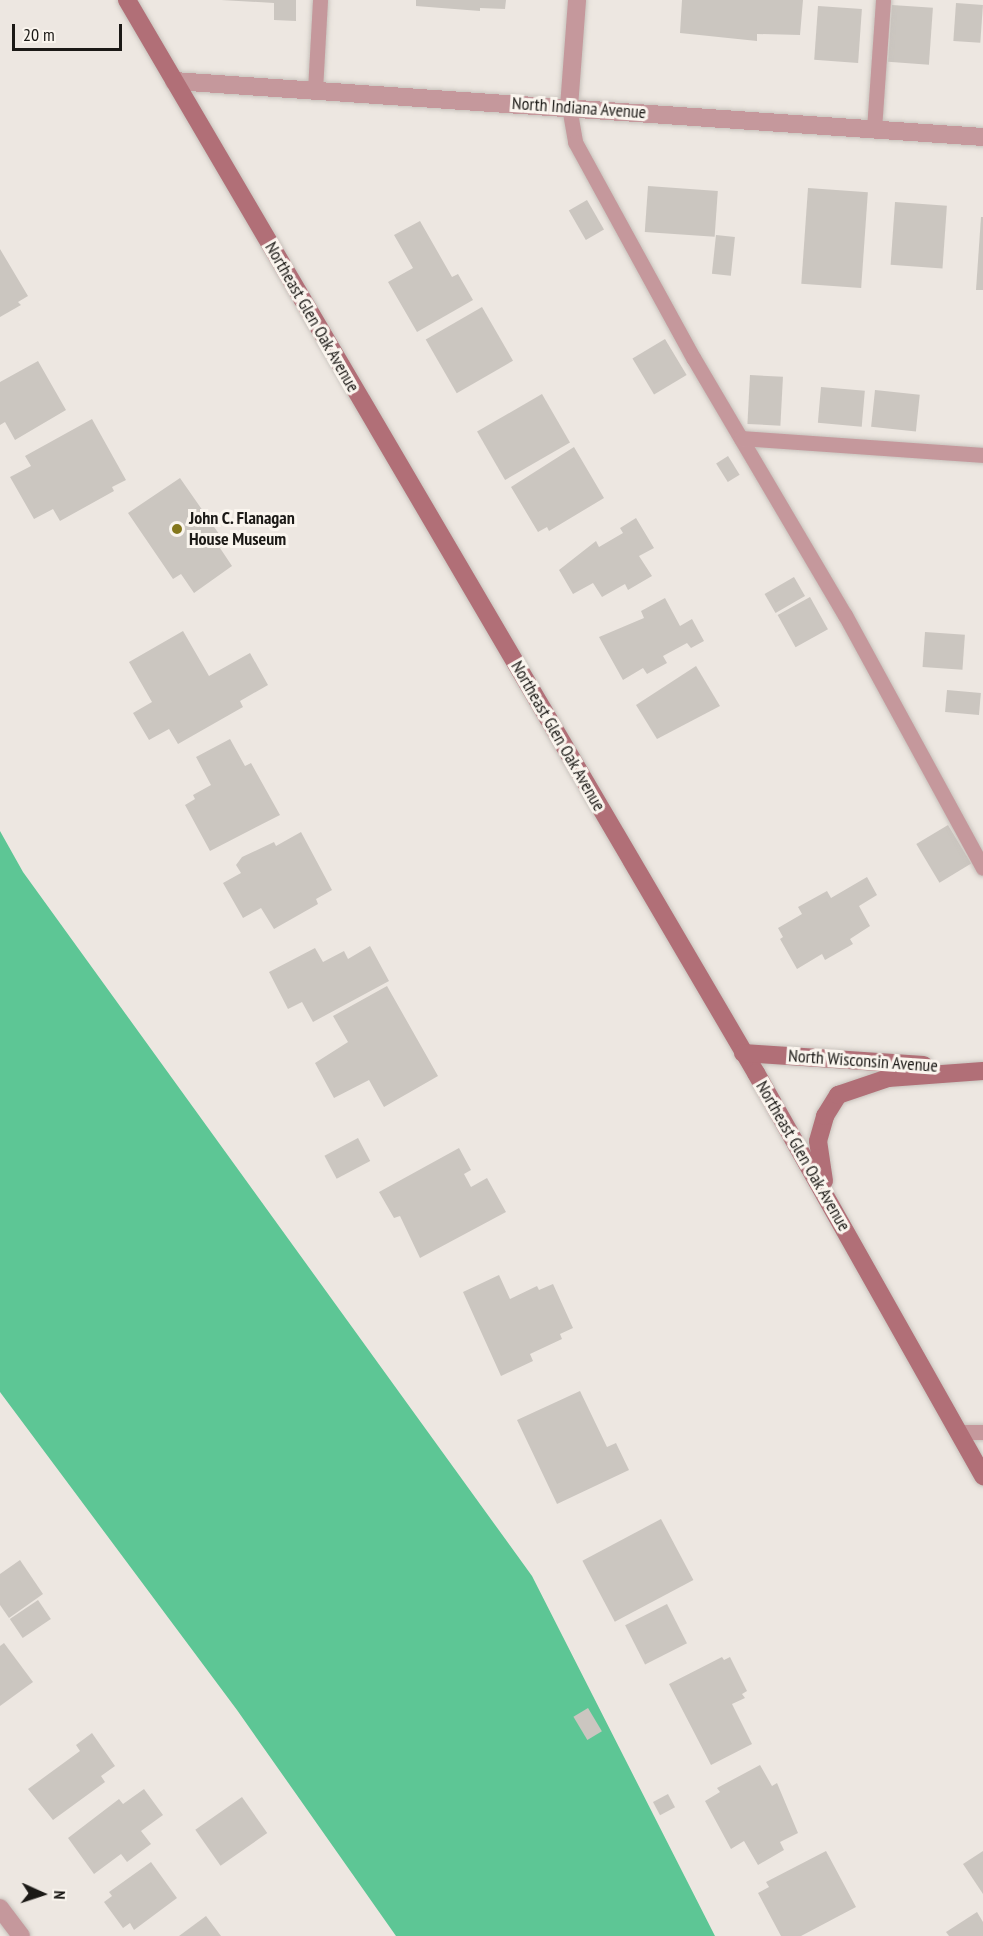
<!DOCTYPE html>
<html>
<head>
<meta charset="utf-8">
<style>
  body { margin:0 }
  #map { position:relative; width:983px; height:1936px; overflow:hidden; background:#ede7e1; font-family:"PT Sans Narrow",sans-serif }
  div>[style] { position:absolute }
  .forest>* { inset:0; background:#5dc695 }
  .building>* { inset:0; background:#cbc6c0; transform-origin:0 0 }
  .roads { filter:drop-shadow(0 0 2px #c7c2bc) drop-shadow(0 0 2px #c7c2bc) }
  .lane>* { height:15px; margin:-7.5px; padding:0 7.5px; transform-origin:7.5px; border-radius:7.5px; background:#c5989c }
  .street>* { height:18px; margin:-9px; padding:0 9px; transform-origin:9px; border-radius:9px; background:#c5989c }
  .secondary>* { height:18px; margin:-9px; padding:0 9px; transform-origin:9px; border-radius:9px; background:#b16f77 }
  .dots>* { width:16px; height:16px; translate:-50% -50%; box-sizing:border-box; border:3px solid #faf5ee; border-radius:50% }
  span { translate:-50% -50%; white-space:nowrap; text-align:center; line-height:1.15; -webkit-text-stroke:6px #faf5ee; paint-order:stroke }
  .street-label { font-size:18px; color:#1b1916 }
  .poi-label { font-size:18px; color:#1b1916; font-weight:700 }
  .left { translate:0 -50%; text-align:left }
  .north { position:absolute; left:12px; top:1864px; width:60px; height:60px; -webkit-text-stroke:4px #faf5ee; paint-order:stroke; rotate:93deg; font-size:16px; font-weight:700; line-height:24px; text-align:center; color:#1b1916 }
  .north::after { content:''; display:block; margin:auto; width:21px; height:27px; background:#1b1916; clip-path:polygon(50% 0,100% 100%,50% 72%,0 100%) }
  .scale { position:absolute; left:12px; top:24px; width:110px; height:27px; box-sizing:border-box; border:3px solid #1b1916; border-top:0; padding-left:8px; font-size:18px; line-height:21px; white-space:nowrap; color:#1b1916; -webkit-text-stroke:4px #faf5ee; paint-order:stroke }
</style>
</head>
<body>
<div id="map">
  <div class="forest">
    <div style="clip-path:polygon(0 831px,23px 872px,532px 1576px,715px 1936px,396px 1936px,237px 1710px,0 1392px)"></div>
  </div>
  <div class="building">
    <div style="clip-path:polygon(221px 0,296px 0,296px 21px,274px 20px,274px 3px)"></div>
    <div style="clip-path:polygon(416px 0,506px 0,505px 9px,480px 8px,480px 11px,416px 6px)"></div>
    <div style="clip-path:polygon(682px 0,803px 0,800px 35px,757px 34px,757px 41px,680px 33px)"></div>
    <div style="left:956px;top:3px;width:27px;height:38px;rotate:4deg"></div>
    <div style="left:892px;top:5px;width:41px;height:57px;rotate:4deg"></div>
    <div style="left:818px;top:6px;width:44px;height:54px;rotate:4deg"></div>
    <div style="left:648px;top:186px;width:70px;height:46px;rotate:4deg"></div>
    <div style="left:808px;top:188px;width:60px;height:96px;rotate:4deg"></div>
    <div style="left:587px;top:200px;width:34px;height:21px;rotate:60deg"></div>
    <div style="left:895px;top:202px;width:52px;height:63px;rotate:4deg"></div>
    <div style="clip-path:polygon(981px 217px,983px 217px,983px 290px,976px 290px)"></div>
    <div style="clip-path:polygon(420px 221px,452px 277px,458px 274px,473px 300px,417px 332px,388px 282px,413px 268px,394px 235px)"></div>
    <div style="left:716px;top:235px;width:19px;height:39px;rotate:6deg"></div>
    <div style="clip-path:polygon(0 249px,28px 296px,18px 302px,21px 305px,0 317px)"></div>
    <div style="left:482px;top:307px;width:62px;height:65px;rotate:60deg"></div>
    <div style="left:665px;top:339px;width:42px;height:38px;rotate:59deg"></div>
    <div style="clip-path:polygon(38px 361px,66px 410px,15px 440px,5px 422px,0 425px,0 382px)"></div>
    <div style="left:750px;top:375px;width:33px;height:49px;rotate:3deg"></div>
    <div style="left:821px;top:387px;width:44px;height:36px;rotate:5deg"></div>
    <div style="left:875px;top:390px;width:45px;height:37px;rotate:6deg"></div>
    <div style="left:542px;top:394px;width:56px;height:75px;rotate:60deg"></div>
    <div style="clip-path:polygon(92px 419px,126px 480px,112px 487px,114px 491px,60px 521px,53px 509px,34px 519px,10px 477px,31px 466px,25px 456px)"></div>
    <div style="clip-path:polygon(574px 447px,604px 498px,549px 531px,547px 527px,538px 532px,511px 487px)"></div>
    <div style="left:728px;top:456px;width:22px;height:14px;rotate:58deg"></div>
    <div style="clip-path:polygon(180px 478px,226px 544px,220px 548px,232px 566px,194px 593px,181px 574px,173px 579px,128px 513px)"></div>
    <div style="clip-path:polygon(636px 518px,654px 548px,639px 556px,652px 576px,628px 590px,625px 584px,602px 597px,593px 583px,573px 594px,559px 570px,596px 541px,599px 547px,623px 533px,620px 528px)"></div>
    <div style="left:794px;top:577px;width:22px;height:34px;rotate:60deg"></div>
    <div style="left:810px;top:597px;width:37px;height:37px;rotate:61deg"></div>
    <div style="clip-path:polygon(665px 598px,680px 626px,692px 619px,704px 641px,691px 648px,687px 643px,663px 656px,667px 663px,647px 674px,643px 668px,623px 680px,599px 637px,644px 618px,641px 611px)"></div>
    <div style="clip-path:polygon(183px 631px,209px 676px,250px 653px,268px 685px,240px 701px,243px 707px,178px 744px,169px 729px,149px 740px,133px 713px,152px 702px,129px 662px)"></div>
    <div style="left:925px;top:632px;width:40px;height:35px;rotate:4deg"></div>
    <div style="clip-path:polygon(696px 666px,720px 706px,657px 739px,636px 705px)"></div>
    <div style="left:947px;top:690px;width:34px;height:22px;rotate:5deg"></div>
    <div style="clip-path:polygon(230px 739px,245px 766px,251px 763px,280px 815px,210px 851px,185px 805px,195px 799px,193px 795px,211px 785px,196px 757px)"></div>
    <div style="left:948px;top:825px;width:45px;height:37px;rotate:59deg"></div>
    <div style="clip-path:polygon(301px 832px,332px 890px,316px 899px,318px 904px,274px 929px,261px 908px,243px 918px,223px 883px,241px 873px,236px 865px,242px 857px,274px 842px,276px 846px)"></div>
    <div style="clip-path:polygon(867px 877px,877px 895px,859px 906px,870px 926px,850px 939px,853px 944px,825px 960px,822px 954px,797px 969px,780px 939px,783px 937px,778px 928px,802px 914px,798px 907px,827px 891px,831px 898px)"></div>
    <div style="clip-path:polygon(370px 946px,389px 981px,313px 1022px,302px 1002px,288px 1009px,269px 972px,315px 948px,323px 962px,344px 951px,348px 959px)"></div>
    <div style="clip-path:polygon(387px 986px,438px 1076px,384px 1107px,369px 1080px,334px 1098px,315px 1063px,348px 1042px,333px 1016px)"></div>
    <div style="left:358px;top:1138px;width:26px;height:38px;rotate:62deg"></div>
    <div style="clip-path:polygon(459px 1148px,471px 1170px,464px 1174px,471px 1187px,487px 1178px,506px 1212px,420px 1258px,400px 1216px,394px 1218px,379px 1192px)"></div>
    <div style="clip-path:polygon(499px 1275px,510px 1299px,537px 1286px,539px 1290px,553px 1284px,573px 1328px,560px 1334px,562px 1339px,530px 1354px,533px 1361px,501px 1376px,463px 1292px)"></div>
    <div style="clip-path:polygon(580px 1391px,607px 1447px,616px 1443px,629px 1470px,557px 1504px,517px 1420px)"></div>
    <div style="left:661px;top:1519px;width:69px;height:89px;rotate:62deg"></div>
    <div style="clip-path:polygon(20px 1560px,43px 1594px,9px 1618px,0 1605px,0 1574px)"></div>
    <div style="left:38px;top:1600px;width:23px;height:34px;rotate:56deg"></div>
    <div style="left:667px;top:1604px;width:44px;height:47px;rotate:63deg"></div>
    <div style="clip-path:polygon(4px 1643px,33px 1682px,0 1706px,0 1646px)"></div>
    <div style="clip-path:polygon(722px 1657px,724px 1660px,730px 1657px,747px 1691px,742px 1694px,745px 1698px,732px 1704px,752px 1744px,711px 1765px,669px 1684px)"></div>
    <div style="left:588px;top:1708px;width:27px;height:17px;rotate:59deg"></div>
    <div style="clip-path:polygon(92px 1733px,115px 1766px,101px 1776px,105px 1782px,53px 1820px,28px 1789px,80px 1751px,76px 1745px)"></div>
    <div style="clip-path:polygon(760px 1765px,772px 1786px,777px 1783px,798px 1833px,780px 1842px,784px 1850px,758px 1865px,744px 1841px,731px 1849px,705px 1801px,720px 1792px,717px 1788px)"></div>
    <div style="clip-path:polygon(144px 1789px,163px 1815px,141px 1831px,151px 1844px,127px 1862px,121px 1854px,94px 1874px,68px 1838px,119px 1799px,123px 1804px)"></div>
    <div style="left:668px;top:1794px;width:15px;height:17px;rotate:62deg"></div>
    <div style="left:242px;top:1797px;width:44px;height:57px;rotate:55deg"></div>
    <div style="clip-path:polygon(826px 1851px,856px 1907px,801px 1936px,781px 1936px,758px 1893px,769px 1887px,766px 1882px)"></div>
    <div style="clip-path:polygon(983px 1851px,983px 1894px,963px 1864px)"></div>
    <div style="clip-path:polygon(151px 1862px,177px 1898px,134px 1930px,130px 1923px,123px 1928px,104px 1902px,112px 1896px,109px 1892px)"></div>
    <div style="clip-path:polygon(977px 1912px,983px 1922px,983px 1936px,949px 1936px,946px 1932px)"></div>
    <div style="clip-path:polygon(206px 1916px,221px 1936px,179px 1936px)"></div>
  </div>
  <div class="roads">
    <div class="lane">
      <div style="left:315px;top:90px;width:90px;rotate:-86.8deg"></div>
      <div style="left:569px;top:107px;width:36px;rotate:80deg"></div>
      <div style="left:575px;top:142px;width:247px;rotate:61.3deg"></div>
      <div style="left:694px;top:359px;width:297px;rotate:59.5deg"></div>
      <div style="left:845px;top:615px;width:288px;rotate:61.4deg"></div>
      <div style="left:874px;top:129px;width:129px;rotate:-86deg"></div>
      <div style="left:741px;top:438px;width:243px;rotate:4deg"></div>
      <div style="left:958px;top:1432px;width:25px"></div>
    </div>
    <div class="street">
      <div style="left:174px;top:81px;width:811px;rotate:3.96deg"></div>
      <div style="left:569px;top:107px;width:107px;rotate:-85.7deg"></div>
      <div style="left:0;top:1908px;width:35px;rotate:53deg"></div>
    </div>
    <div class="secondary">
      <div style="left:127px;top:0;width:1244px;rotate:59.62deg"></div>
      <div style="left:756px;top:1073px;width:463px;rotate:60.6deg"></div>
      <div style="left:743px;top:1053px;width:181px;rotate:3.8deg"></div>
      <div style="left:824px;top:1181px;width:40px;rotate:-98.5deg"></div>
      <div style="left:818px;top:1141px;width:26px;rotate:-74deg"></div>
      <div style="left:825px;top:1116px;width:25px;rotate:-58deg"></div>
      <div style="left:838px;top:1095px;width:53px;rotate:-18.8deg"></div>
      <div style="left:888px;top:1078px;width:95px;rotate:-4.2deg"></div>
    </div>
  </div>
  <div class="dots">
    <div style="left:177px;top:529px;background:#84771c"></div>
  </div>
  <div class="street-label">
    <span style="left:579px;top:108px;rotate:4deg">North Indiana Avenue</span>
    <span style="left:312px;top:317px;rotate:60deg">Northeast Glen Oak Avenue</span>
    <span style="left:558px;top:736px;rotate:60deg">Northeast Glen Oak Avenue</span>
    <span style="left:863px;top:1061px;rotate:4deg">North Wisconsin Avenue</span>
    <span style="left:803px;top:1156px;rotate:60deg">Northeast Glen Oak Avenue</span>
  </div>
  <div class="poi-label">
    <span class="left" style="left:189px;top:529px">John C. Flanagan<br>House Museum</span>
  </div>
  <div class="north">N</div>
  <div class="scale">20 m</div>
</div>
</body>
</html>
